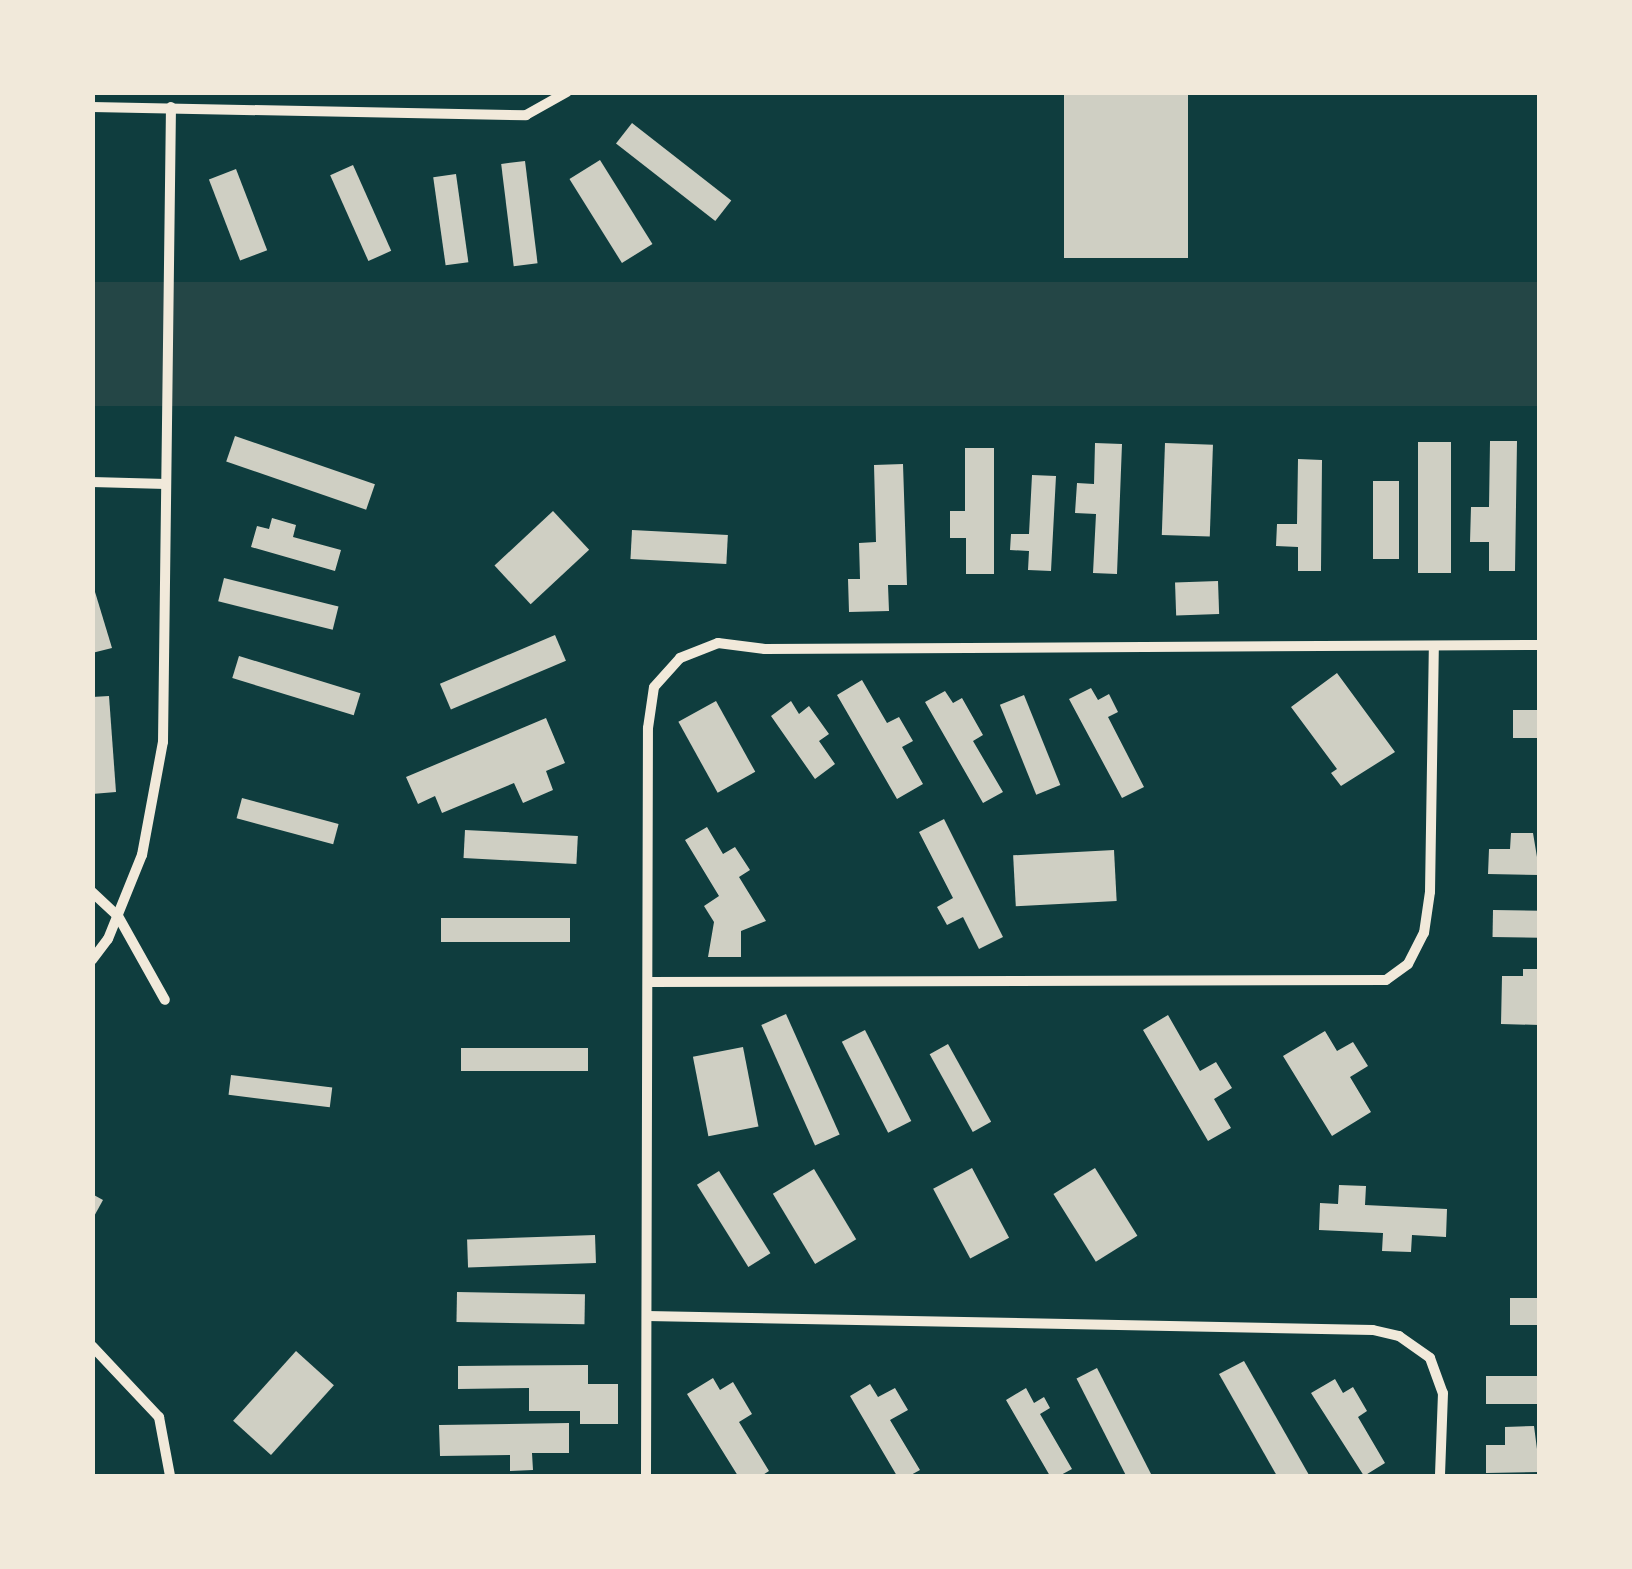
<!DOCTYPE html>
<html>
<head>
<meta charset="utf-8">
<style>
  body { margin:0 }
  #map { position:relative; width:1632px; height:1569px; overflow:hidden; background:#0f3d3e; font-family:"Fira Sans Condensed",sans-serif }
  div>[style] { position:absolute }
  .green>* { inset:0; background:#244646; transform-origin:0 0 }
  .building>* { inset:0; background:#cfcfc3; transform-origin:0 0 }
  .minor>* { height:10px; margin:-5px; padding:0 5px; transform-origin:5px; border-radius:5px; background:#f1e9da }
  span { translate:-50% -50%; white-space:nowrap; text-align:center; line-height:1.15; -webkit-text-stroke:9px #f1e9da; paint-order:stroke }
  .frame { position:absolute; inset:0; border:95px solid #f1e9da; pointer-events:none }
</style>
</head>
<body>
<div id="map">
  <div class="green">
    <div style="left:93px;top:282px;width:1446px;height:124px"></div>
  </div>
  <div class="building">
    <div style="left:1064px;top:92px;width:124px;height:166px"></div>
    <div style="left:632px;top:123px;width:126px;height:26px;rotate:38deg"></div>
    <div style="left:600px;top:160px;width:99px;height:36px;rotate:58deg"></div>
    <div style="left:525px;top:161px;width:103px;height:24px;rotate:83deg"></div>
    <div style="left:353px;top:165px;width:94px;height:25px;rotate:66deg"></div>
    <div style="left:236px;top:169px;width:87px;height:29px;rotate:69deg"></div>
    <div style="left:456px;top:174px;width:89px;height:23px;rotate:82deg"></div>
    <div style="left:235px;top:436px;width:148px;height:27px;rotate:19deg"></div>
    <div style="clip-path:polygon(1490px 441px,1517px 441px,1515px 571px,1489px 571px,1489px 542px,1470px 542px,1471px 507px,1489px 507px)"></div>
    <div style="left:1418px;top:442px;width:33px;height:131px"></div>
    <div style="clip-path:polygon(1095px 443px,1122px 444px,1117px 574px,1093px 573px,1096px 514px,1075px 513px,1077px 483px,1094px 484px)"></div>
    <div style="left:1165px;top:443px;width:48px;height:92px;rotate:2deg"></div>
    <div style="clip-path:polygon(965px 448px,994px 448px,994px 574px,966px 574px,966px 538px,950px 538px,950px 511px,965px 511px)"></div>
    <div style="clip-path:polygon(1298px 459px,1322px 460px,1321px 571px,1298px 571px,1298px 547px,1276px 546px,1277px 524px,1297px 524px)"></div>
    <div style="clip-path:polygon(903px 464px,907px 585px,888px 585px,889px 611px,849px 612px,848px 579px,860px 579px,859px 543px,876px 542px,874px 465px)"></div>
    <div style="clip-path:polygon(1032px 475px,1056px 476px,1051px 571px,1028px 570px,1029px 551px,1010px 550px,1011px 534px,1029px 534px)"></div>
    <div style="left:1373px;top:481px;width:26px;height:78px"></div>
    <div style="left:553px;top:511px;width:53px;height:80px;rotate:47deg"></div>
    <div style="clip-path:polygon(272px 518px,296px 525px,293px 537px,341px 550px,335px 571px,251px 547px,257px 526px,269px 529px)"></div>
    <div style="left:632px;top:530px;width:96px;height:29px;rotate:3deg"></div>
    <div style="left:224px;top:578px;width:118px;height:24px;rotate:14deg"></div>
    <div style="left:1218px;top:581px;width:33px;height:43px;rotate:88deg"></div>
    <div style="clip-path:polygon(92px 582px,112px 648px,92px 653px)"></div>
    <div style="left:555px;top:635px;width:28px;height:125px;rotate:67deg"></div>
    <div style="left:239px;top:656px;width:127px;height:23px;rotate:17deg"></div>
    <div style="clip-path:polygon(1337px 673px,1395px 752px,1341px 786px,1331px 773px,1337px 769px,1291px 707px)"></div>
    <div style="clip-path:polygon(862px 680px,887px 723px,899px 717px,913px 741px,902px 747px,923px 784px,897px 799px,837px 695px)"></div>
    <div style="clip-path:polygon(1091px 688px,1098px 700px,1109px 694px,1118px 712px,1108px 717px,1144px 787px,1122px 798px,1069px 699px)"></div>
    <div style="clip-path:polygon(945px 691px,953px 703px,962px 698px,983px 735px,973px 741px,1003px 792px,983px 803px,925px 702px)"></div>
    <div style="left:1024px;top:695px;width:97px;height:26px;rotate:68deg"></div>
    <div style="clip-path:polygon(109px 696px,116px 792px,92px 794px,92px 697px)"></div>
    <div style="left:716px;top:701px;width:81px;height:43px;rotate:61deg"></div>
    <div style="clip-path:polygon(791px 701px,799px 714px,809px 706px,829px 734px,819px 741px,835px 764px,815px 779px,771px 716px)"></div>
    <div style="left:1513px;top:710px;width:27px;height:28px"></div>
    <div style="clip-path:polygon(546px 718px,565px 763px,546px 771px,553px 790px,523px 803px,514px 783px,442px 813px,435px 796px,418px 804px,406px 777px)"></div>
    <div style="left:242px;top:798px;width:100px;height:21px;rotate:15deg"></div>
    <div style="clip-path:polygon(944px 819px,1003px 937px,979px 949px,963px 917px,947px 925px,937px 907px,953px 898px,919px 832px)"></div>
    <div style="clip-path:polygon(707px 827px,723px 854px,735px 847px,750px 870px,739px 877px,766px 921px,741px 931px,741px 957px,708px 957px,714px 922px,704px 906px,719px 896px,685px 840px)"></div>
    <div style="left:465px;top:830px;width:113px;height:28px;rotate:3deg"></div>
    <div style="clip-path:polygon(1511px 833px,1533px 833px,1540px 875px,1488px 874px,1489px 849px,1510px 849px)"></div>
    <div style="left:1114px;top:850px;width:51px;height:101px;rotate:87deg"></div>
    <div style="left:1493px;top:910px;width:47px;height:27px;rotate:1deg"></div>
    <div style="left:441px;top:918px;width:129px;height:24px"></div>
    <div style="clip-path:polygon(1523px 969px,1540px 969px,1540px 1025px,1501px 1024px,1502px 976px,1523px 976px)"></div>
    <div style="left:786px;top:1014px;width:132px;height:27px;rotate:66deg"></div>
    <div style="clip-path:polygon(1168px 1015px,1200px 1071px,1216px 1062px,1232px 1088px,1214px 1099px,1231px 1128px,1208px 1141px,1143px 1030px)"></div>
    <div style="left:865px;top:1030px;width:102px;height:26px;rotate:63deg"></div>
    <div style="clip-path:polygon(1325px 1031px,1337px 1051px,1353px 1042px,1368px 1066px,1350px 1077px,1371px 1112px,1332px 1136px,1283px 1056px)"></div>
    <div style="left:948px;top:1044px;width:89px;height:21px;rotate:61deg"></div>
    <div style="left:743px;top:1047px;width:81px;height:51px;rotate:79deg"></div>
    <div style="left:461px;top:1048px;width:127px;height:23px"></div>
    <div style="left:231px;top:1075px;width:102px;height:20px;rotate:7deg"></div>
    <div style="left:972px;top:1168px;width:79px;height:44px;rotate:62deg"></div>
    <div style="left:1095px;top:1168px;width:80px;height:49px;rotate:58deg"></div>
    <div style="left:814px;top:1169px;width:82px;height:48px;rotate:59deg"></div>
    <div style="left:719px;top:1171px;width:97px;height:26px;rotate:58deg"></div>
    <div style="clip-path:polygon(1339px 1185px,1366px 1186px,1365px 1205px,1447px 1209px,1446px 1237px,1412px 1235px,1411px 1252px,1382px 1251px,1383px 1233px,1319px 1230px,1320px 1203px,1338px 1204px)"></div>
    <div style="clip-path:polygon(92px 1194px,103px 1200px,92px 1220px)"></div>
    <div style="left:595px;top:1235px;width:28px;height:128px;rotate:88deg"></div>
    <div style="left:457px;top:1292px;width:128px;height:30px;rotate:1deg"></div>
    <div style="left:1510px;top:1298px;width:30px;height:27px"></div>
    <div style="left:296px;top:1351px;width:51px;height:94px;rotate:42deg"></div>
    <div style="clip-path:polygon(1244px 1361px,1309px 1475px,1306px 1476px,1277px 1476px,1219px 1374px)"></div>
    <div style="clip-path:polygon(588px 1365px,588px 1384px,618px 1384px,618px 1424px,580px 1424px,580px 1411px,529px 1411px,529px 1388px,458px 1389px,458px 1366px)"></div>
    <div style="left:1097px;top:1368px;width:121px;height:23px;rotate:63deg"></div>
    <div style="left:1486px;top:1376px;width:54px;height:28px"></div>
    <div style="clip-path:polygon(713px 1378px,720px 1390px,733px 1382px,752px 1414px,739px 1422px,769px 1471px,761px 1476px,738px 1476px,687px 1394px)"></div>
    <div style="clip-path:polygon(1335px 1379px,1343px 1393px,1353px 1387px,1367px 1411px,1358px 1417px,1385px 1463px,1364px 1476px,1311px 1393px)"></div>
    <div style="clip-path:polygon(870px 1384px,878px 1397px,895px 1388px,908px 1410px,890px 1420px,920px 1470px,909px 1476px,897px 1476px,850px 1396px)"></div>
    <div style="clip-path:polygon(1026px 1388px,1034px 1403px,1044px 1397px,1050px 1408px,1040px 1414px,1072px 1469px,1059px 1476px,1050px 1476px,1006px 1400px)"></div>
    <div style="clip-path:polygon(569px 1423px,569px 1453px,532px 1453px,533px 1470px,510px 1471px,510px 1455px,440px 1456px,439px 1425px)"></div>
    <div style="clip-path:polygon(1534px 1426px,1540px 1472px,1486px 1473px,1486px 1445px,1505px 1445px,1505px 1427px)"></div>
  </div>
  <div class="minor">
    <div style="left:92px;top:107px;width:434px;rotate:1.1deg"></div>
    <div style="left:526px;top:115px;width:47px;rotate:-29.3deg"></div>
    <div style="left:92px;top:482px;width:74px;rotate:1.5deg"></div>
    <div style="left:92px;top:892px;width:35px;rotate:43deg"></div>
    <div style="left:118px;top:916px;width:96px;rotate:60.8deg"></div>
    <div style="left:92px;top:960px;width:26px;rotate:-53deg"></div>
    <div style="left:108px;top:939px;width:91px;rotate:-68deg"></div>
    <div style="left:142px;top:855px;width:115px;rotate:-79.5deg"></div>
    <div style="left:163px;top:742px;width:635px;rotate:-89.28deg"></div>
    <div style="left:648px;top:982px;width:738px;rotate:-0.16deg"></div>
    <div style="left:1386px;top:980px;width:27px;rotate:-36deg"></div>
    <div style="left:1408px;top:964px;width:35px;rotate:-63deg"></div>
    <div style="left:1424px;top:933px;width:41px;rotate:-81.7deg"></div>
    <div style="left:1430px;top:892px;width:246px;rotate:-89.1deg"></div>
    <div style="left:647px;top:1316px;width:726px;rotate:1.1deg"></div>
    <div style="left:1373px;top:1330px;width:27px;rotate:13deg"></div>
    <div style="left:1399px;top:1336px;width:38px;rotate:35deg"></div>
    <div style="left:1430px;top:1358px;width:37px;rotate:70deg"></div>
    <div style="left:1443px;top:1393px;width:83px;rotate:92.1deg"></div>
    <div style="left:92px;top:1346px;width:98px;rotate:46.7deg"></div>
    <div style="left:159px;top:1417px;width:60px;rotate:79.4deg"></div>
    <div style="left:646px;top:1476px;width:748px;rotate:-89.85deg"></div>
    <div style="left:648px;top:728px;width:41px;rotate:-81.7deg"></div>
    <div style="left:654px;top:687px;width:39px;rotate:-48deg"></div>
    <div style="left:680px;top:658px;width:41px;rotate:-21.5deg"></div>
    <div style="left:718px;top:643px;width:47px;rotate:7.3deg"></div>
    <div style="left:765px;top:649px;width:775px;rotate:-0.3deg"></div>
  </div>
  <div class="frame"></div>
</div>
</body>
</html>
